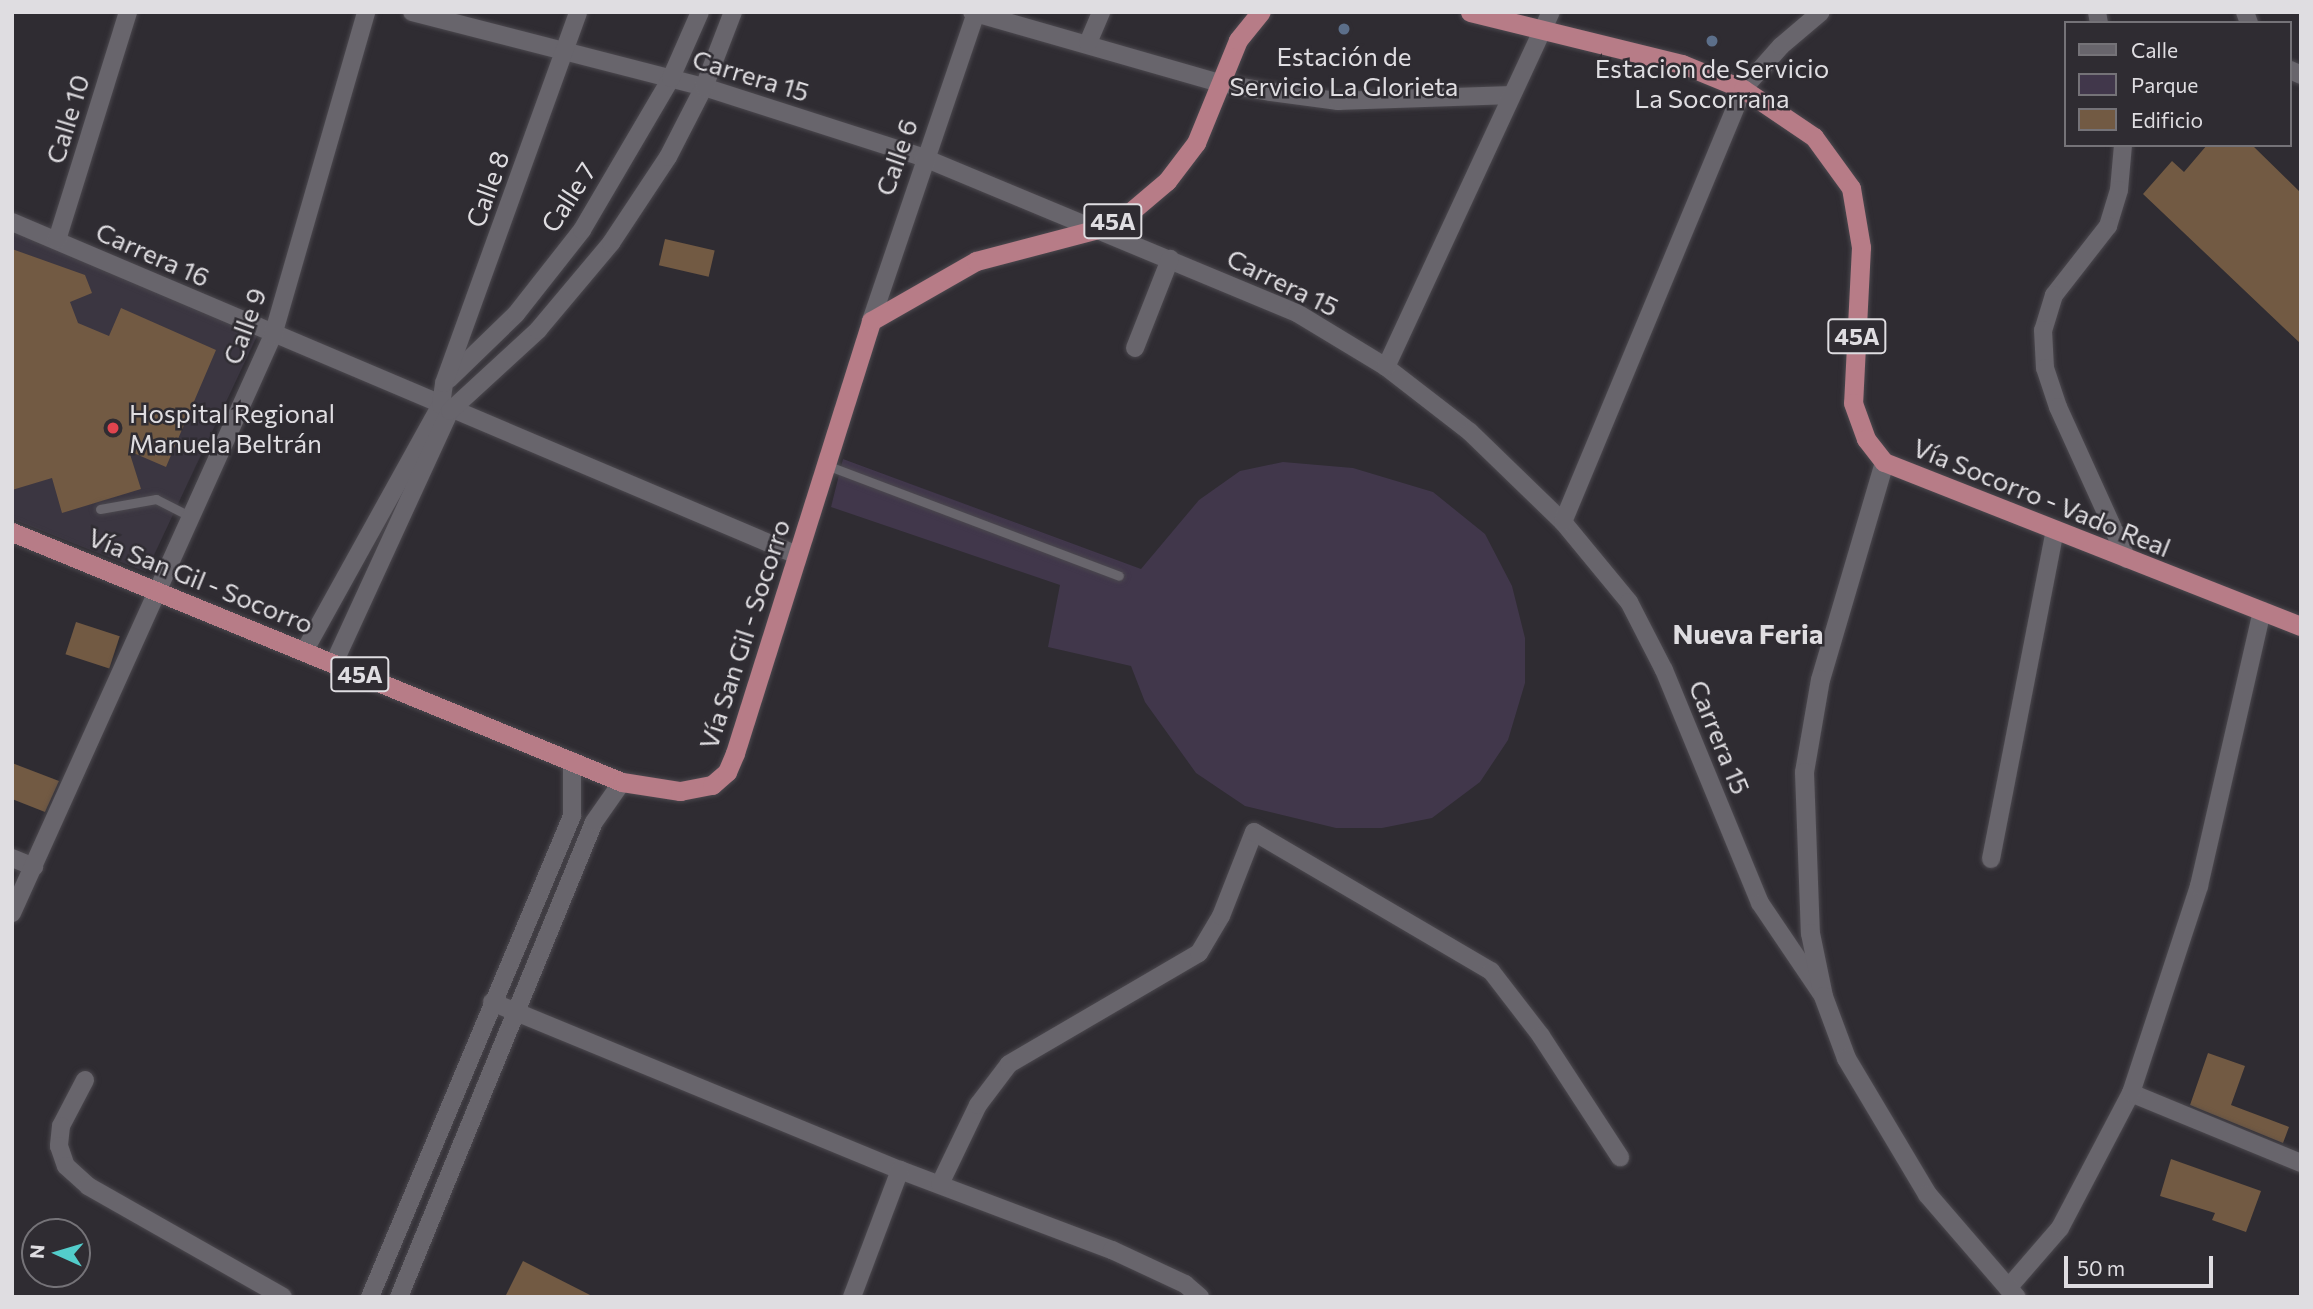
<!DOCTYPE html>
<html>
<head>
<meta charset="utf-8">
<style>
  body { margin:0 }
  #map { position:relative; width:2313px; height:1309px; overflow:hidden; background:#2f2c32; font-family:Commissioner,sans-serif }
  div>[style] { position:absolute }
  .built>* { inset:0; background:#3b3641 }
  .green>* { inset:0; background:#41374b }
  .building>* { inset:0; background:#725a43; transform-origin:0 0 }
  .roads { filter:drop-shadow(0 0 2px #4b484e) drop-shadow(0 0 2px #4b484e) }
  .service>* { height:9px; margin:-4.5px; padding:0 4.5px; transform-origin:4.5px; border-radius:4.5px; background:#68656c }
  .minor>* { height:18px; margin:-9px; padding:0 9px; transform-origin:9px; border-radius:9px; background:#68656c }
  .tertiary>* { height:19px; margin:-9.5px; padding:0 9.5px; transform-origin:9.5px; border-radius:9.5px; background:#68656c }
  .trunk>* { height:19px; margin:-9.5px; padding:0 9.5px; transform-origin:9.5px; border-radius:9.5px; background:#b77c87 }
  .dots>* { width:19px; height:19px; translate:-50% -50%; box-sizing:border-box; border:4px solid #2f2c32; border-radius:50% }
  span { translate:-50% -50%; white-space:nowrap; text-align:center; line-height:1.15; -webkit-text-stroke:5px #2f2c32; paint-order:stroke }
  .shield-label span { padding:2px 5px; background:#2f2c32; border:2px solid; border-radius:5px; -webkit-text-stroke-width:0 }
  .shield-label { font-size:24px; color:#dfdde1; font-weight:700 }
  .poi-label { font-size:26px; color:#dfdde1 }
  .left { translate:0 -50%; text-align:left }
  .street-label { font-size:26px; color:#dfdde1 }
  .neighbourhood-label { font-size:28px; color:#dfdde1; font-weight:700 }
  .frame { position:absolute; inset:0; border:14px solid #dfdde1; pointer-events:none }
  .legend { position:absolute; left:2064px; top:21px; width:228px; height:126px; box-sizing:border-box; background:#2f2c32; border:2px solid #757378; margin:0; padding:9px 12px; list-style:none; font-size:21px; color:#dfdde1 }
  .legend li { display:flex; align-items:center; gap:14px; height:35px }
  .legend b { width:35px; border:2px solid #757378 }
  .north { position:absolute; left:21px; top:1218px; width:70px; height:70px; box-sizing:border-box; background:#2f2c32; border:2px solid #757378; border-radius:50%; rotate:274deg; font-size:19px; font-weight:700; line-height:28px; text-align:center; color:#dfdde1 }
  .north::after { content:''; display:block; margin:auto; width:24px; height:32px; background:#53cdcb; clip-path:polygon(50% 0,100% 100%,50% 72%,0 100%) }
  .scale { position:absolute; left:2064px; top:1256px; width:149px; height:32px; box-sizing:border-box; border:4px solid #dfdde1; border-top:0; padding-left:9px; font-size:21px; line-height:24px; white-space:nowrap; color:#dfdde1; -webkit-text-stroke:5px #2f2c32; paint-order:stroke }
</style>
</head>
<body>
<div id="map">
  <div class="built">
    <div style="clip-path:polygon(12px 231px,257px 336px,146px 572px,12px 519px)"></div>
  </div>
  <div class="green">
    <div style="clip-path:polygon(843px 459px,1141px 569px,1199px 500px,1240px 471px,1283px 462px,1353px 468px,1433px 492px,1485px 534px,1512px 586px,1525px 638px,1525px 683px,1508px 740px,1480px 782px,1432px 818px,1382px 828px,1336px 828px,1245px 806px,1196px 773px,1145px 702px,1131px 666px,1048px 647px,1060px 585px,831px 507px)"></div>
  </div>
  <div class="building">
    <div style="clip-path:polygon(2207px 145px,2252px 145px,2301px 193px,2301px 344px,2143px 194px,2172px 161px,2184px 172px)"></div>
    <div style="left:665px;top:239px;width:51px;height:27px;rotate:13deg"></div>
    <div style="clip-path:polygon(12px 249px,85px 275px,92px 293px,70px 302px,78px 323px,109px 336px,121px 308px,216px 350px,166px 467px,129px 451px,141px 489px,62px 513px,52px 478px,12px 490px)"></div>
    <div style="left:76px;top:622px;width:46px;height:34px;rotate:18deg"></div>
    <div style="clip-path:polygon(12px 763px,59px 781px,45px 812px,12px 799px)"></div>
    <div style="clip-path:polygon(2208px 1053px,2245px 1066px,2231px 1105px,2289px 1127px,2283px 1143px,2190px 1105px)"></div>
    <div style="clip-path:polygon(2171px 1159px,2261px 1191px,2246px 1232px,2212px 1220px,2215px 1213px,2160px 1196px)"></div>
    <div style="clip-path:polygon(523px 1261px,594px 1297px,505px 1297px)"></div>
  </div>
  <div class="roads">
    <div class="service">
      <div style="left:826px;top:465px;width:313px;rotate:20.7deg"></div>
      <div style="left:100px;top:509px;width:57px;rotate:-10.1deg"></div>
      <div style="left:156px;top:499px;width:38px;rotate:27deg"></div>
    </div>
    <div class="minor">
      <div style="left:412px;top:12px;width:301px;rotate:14.4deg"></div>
      <div style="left:704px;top:87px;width:229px;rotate:17.8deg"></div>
      <div style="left:922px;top:157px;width:406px;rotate:22.6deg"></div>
      <div style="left:1297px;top:313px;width:104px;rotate:31.2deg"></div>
      <div style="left:1386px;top:367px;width:106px;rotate:37.7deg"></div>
      <div style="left:1470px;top:432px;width:129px;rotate:44.1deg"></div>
      <div style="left:1563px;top:522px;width:104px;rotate:50.5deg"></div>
      <div style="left:1629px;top:602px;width:76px;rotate:62.8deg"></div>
      <div style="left:1664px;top:670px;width:252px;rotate:67.6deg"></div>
      <div style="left:1760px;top:903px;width:109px;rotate:55.9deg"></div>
      <div style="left:972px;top:12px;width:258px;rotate:16deg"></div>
      <div style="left:1220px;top:83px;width:52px;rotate:10deg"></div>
      <div style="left:1271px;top:92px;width:68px;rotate:7.7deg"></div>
      <div style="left:1338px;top:101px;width:173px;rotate:-2deg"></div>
      <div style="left:2097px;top:12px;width:11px;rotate:80deg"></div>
      <div style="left:2245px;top:12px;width:12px;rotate:70deg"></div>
      <div style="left:1088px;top:43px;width:34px;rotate:-67deg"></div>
      <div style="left:2290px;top:70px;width:12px;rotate:24deg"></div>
      <div style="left:2123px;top:145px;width:45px;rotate:95.1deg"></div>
      <div style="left:2119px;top:190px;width:38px;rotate:107deg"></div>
      <div style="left:2108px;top:226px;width:88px;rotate:128deg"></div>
      <div style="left:2054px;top:295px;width:37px;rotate:107deg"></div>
      <div style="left:2043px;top:330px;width:38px;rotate:87deg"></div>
      <div style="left:2045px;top:368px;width:41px;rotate:71.6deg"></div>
      <div style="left:2058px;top:407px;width:167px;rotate:65.6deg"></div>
      <div style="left:12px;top:222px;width:853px;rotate:22.99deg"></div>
      <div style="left:57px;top:240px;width:239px;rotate:-72.7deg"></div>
      <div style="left:871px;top:321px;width:326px;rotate:-71.2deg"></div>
      <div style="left:1135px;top:348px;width:96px;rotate:-68.5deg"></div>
      <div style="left:1386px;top:367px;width:391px;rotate:-65.1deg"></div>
      <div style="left:449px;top:379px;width:93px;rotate:-44.1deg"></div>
      <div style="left:516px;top:314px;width:107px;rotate:-51.8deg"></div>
      <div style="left:582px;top:230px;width:176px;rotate:-59.6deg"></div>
      <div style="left:671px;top:78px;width:72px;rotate:-66.3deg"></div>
      <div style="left:1563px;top:522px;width:469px;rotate:-67.4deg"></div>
      <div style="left:1743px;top:89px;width:57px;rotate:-48.5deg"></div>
      <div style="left:1781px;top:46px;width:52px;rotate:-40.4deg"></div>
      <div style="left:305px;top:650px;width:280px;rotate:-61deg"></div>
      <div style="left:441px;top:405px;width:22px;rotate:-82deg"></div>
      <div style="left:444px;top:383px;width:394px;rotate:-70.1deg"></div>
      <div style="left:334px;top:663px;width:277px;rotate:-65.3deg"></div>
      <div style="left:450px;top:411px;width:120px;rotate:-42.6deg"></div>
      <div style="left:538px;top:330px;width:114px;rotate:-50deg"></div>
      <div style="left:611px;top:243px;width:103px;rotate:-56.5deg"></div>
      <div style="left:668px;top:157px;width:79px;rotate:-62.8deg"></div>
      <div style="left:704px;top:87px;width:80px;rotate:-68.9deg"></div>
      <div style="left:12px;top:858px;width:24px;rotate:22deg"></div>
      <div style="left:1991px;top:859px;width:334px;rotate:-79deg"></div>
      <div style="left:12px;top:913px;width:634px;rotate:-65.7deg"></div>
      <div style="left:273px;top:335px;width:336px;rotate:-73.9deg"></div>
      <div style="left:492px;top:1002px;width:441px;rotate:22.4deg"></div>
      <div style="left:900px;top:1170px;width:227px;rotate:20.7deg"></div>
      <div style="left:1112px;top:1250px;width:81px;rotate:25deg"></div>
      <div style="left:1185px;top:1284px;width:20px;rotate:41deg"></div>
      <div style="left:85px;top:1080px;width:52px;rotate:117.6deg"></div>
      <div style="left:61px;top:1126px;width:20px;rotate:96deg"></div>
      <div style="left:59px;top:1146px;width:21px;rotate:71deg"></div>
      <div style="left:66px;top:1166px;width:30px;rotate:42deg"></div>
      <div style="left:88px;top:1186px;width:224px;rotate:29.6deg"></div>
      <div style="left:2131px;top:1093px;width:184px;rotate:22.4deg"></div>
      <div style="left:940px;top:1184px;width:88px;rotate:-64.3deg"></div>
      <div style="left:978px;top:1105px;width:51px;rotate:-52.9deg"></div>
      <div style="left:1009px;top:1064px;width:220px;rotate:-30.3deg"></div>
      <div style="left:1199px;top:953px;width:43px;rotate:-59.3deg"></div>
      <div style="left:1221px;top:916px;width:90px;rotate:-68.6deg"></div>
      <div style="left:1254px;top:832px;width:275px;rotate:30.4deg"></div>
      <div style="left:1491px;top:971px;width:82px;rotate:52.4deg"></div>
      <div style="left:1541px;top:1036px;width:145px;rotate:56.9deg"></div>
      <div style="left:2008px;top:1288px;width:79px;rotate:-49.1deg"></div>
      <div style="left:2060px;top:1228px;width:153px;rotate:-62.3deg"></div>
      <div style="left:2131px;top:1093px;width:218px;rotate:-71.8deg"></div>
      <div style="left:2199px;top:886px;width:282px;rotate:-77.1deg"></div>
      <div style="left:370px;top:1297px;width:522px;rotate:-67.22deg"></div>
      <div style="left:572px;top:816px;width:55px;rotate:-90deg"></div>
      <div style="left:399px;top:1297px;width:513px;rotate:-67.68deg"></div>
      <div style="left:594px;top:822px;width:49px;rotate:-55deg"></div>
      <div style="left:852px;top:1297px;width:136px;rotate:-69.3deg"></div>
    </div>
    <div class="tertiary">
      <div style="left:1884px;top:462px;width:226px;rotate:106.4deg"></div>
      <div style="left:1820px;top:679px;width:94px;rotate:99.8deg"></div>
      <div style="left:1804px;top:772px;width:161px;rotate:87.9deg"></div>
      <div style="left:1810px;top:933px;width:64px;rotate:78.3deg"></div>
      <div style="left:1823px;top:996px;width:66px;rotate:69.6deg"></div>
      <div style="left:1846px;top:1058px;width:158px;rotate:59.2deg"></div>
      <div style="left:1927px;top:1194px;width:136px;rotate:49.2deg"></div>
    </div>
    <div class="trunk">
      <div style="left:1470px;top:12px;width:218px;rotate:13.8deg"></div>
      <div style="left:1682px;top:64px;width:66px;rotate:22.3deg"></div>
      <div style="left:1743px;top:89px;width:86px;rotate:34.1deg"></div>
      <div style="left:1814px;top:137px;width:63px;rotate:54deg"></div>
      <div style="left:1851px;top:188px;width:60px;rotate:80.4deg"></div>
      <div style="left:1861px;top:247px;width:156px;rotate:92.9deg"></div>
      <div style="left:1853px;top:403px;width:38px;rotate:70deg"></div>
      <div style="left:1866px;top:439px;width:29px;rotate:52deg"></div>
      <div style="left:1884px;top:462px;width:448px;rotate:21.5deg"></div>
      <div style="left:12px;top:532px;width:659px;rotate:22.29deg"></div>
      <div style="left:622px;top:782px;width:59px;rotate:8.8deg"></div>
      <div style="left:680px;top:791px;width:33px;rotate:-11deg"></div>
      <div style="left:712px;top:785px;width:20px;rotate:-41deg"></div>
      <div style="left:727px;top:772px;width:21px;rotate:-67deg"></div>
      <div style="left:735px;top:753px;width:453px;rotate:-72.5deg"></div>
      <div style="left:871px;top:321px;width:121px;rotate:-29.7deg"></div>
      <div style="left:976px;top:261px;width:126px;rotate:-14.7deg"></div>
      <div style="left:1098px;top:229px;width:34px;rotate:-27deg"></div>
      <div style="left:1128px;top:214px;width:51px;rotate:-40.2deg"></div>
      <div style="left:1167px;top:181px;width:48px;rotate:-52.7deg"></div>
      <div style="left:1196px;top:143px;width:111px;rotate:-67.8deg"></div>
      <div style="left:1238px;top:40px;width:36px;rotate:-51deg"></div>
    </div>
  </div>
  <div class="dots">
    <div style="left:1344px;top:29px;background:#5c6f8a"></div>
    <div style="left:1712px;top:41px;background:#5c6f8a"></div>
    <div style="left:113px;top:428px;background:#e0444e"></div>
  </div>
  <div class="shield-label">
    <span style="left:1113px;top:221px">45A</span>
    <span style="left:1857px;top:336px">45A</span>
    <span style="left:360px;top:674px">45A</span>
  </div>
  <div class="poi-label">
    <span style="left:1344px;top:71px">Estación de<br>Servicio La Glorieta</span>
    <span style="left:1712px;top:83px">Estacion de Servicio<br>La Socorrana</span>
    <span class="left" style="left:129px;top:428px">Hospital Regional<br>Manuela Beltrán</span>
  </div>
  <div class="street-label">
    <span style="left:751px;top:75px;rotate:17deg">Carrera 15</span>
    <span style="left:67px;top:119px;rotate:-73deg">Calle 10</span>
    <span style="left:896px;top:157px;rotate:-71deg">Calle 6</span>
    <span style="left:487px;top:189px;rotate:-70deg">Calle 8</span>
    <span style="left:568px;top:197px;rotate:-57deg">Calle 7</span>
    <span style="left:153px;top:254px;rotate:24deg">Carrera 16</span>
    <span style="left:1283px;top:282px;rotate:26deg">Carrera 15</span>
    <span style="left:244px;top:326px;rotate:-70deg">Calle 9</span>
    <span style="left:2042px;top:497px;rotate:22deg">Vía Socorro - Vado Real</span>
    <span style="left:201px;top:580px;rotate:22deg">Vía San Gil - Socorro</span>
    <span style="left:744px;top:634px;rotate:-72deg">Vía San Gil - Socorro</span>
    <span style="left:1720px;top:737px;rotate:68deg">Carrera 15</span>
  </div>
  <div class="neighbourhood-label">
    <span style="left:1748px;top:633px">Nueva Feria</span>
  </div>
  <div class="frame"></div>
  <ul class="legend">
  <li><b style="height:9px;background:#68656c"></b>Calle</li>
  <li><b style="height:19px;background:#41374b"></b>Parque</li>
  <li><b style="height:19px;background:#725a43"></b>Edificio</li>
  </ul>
  <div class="north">N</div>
  <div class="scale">50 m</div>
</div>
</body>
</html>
